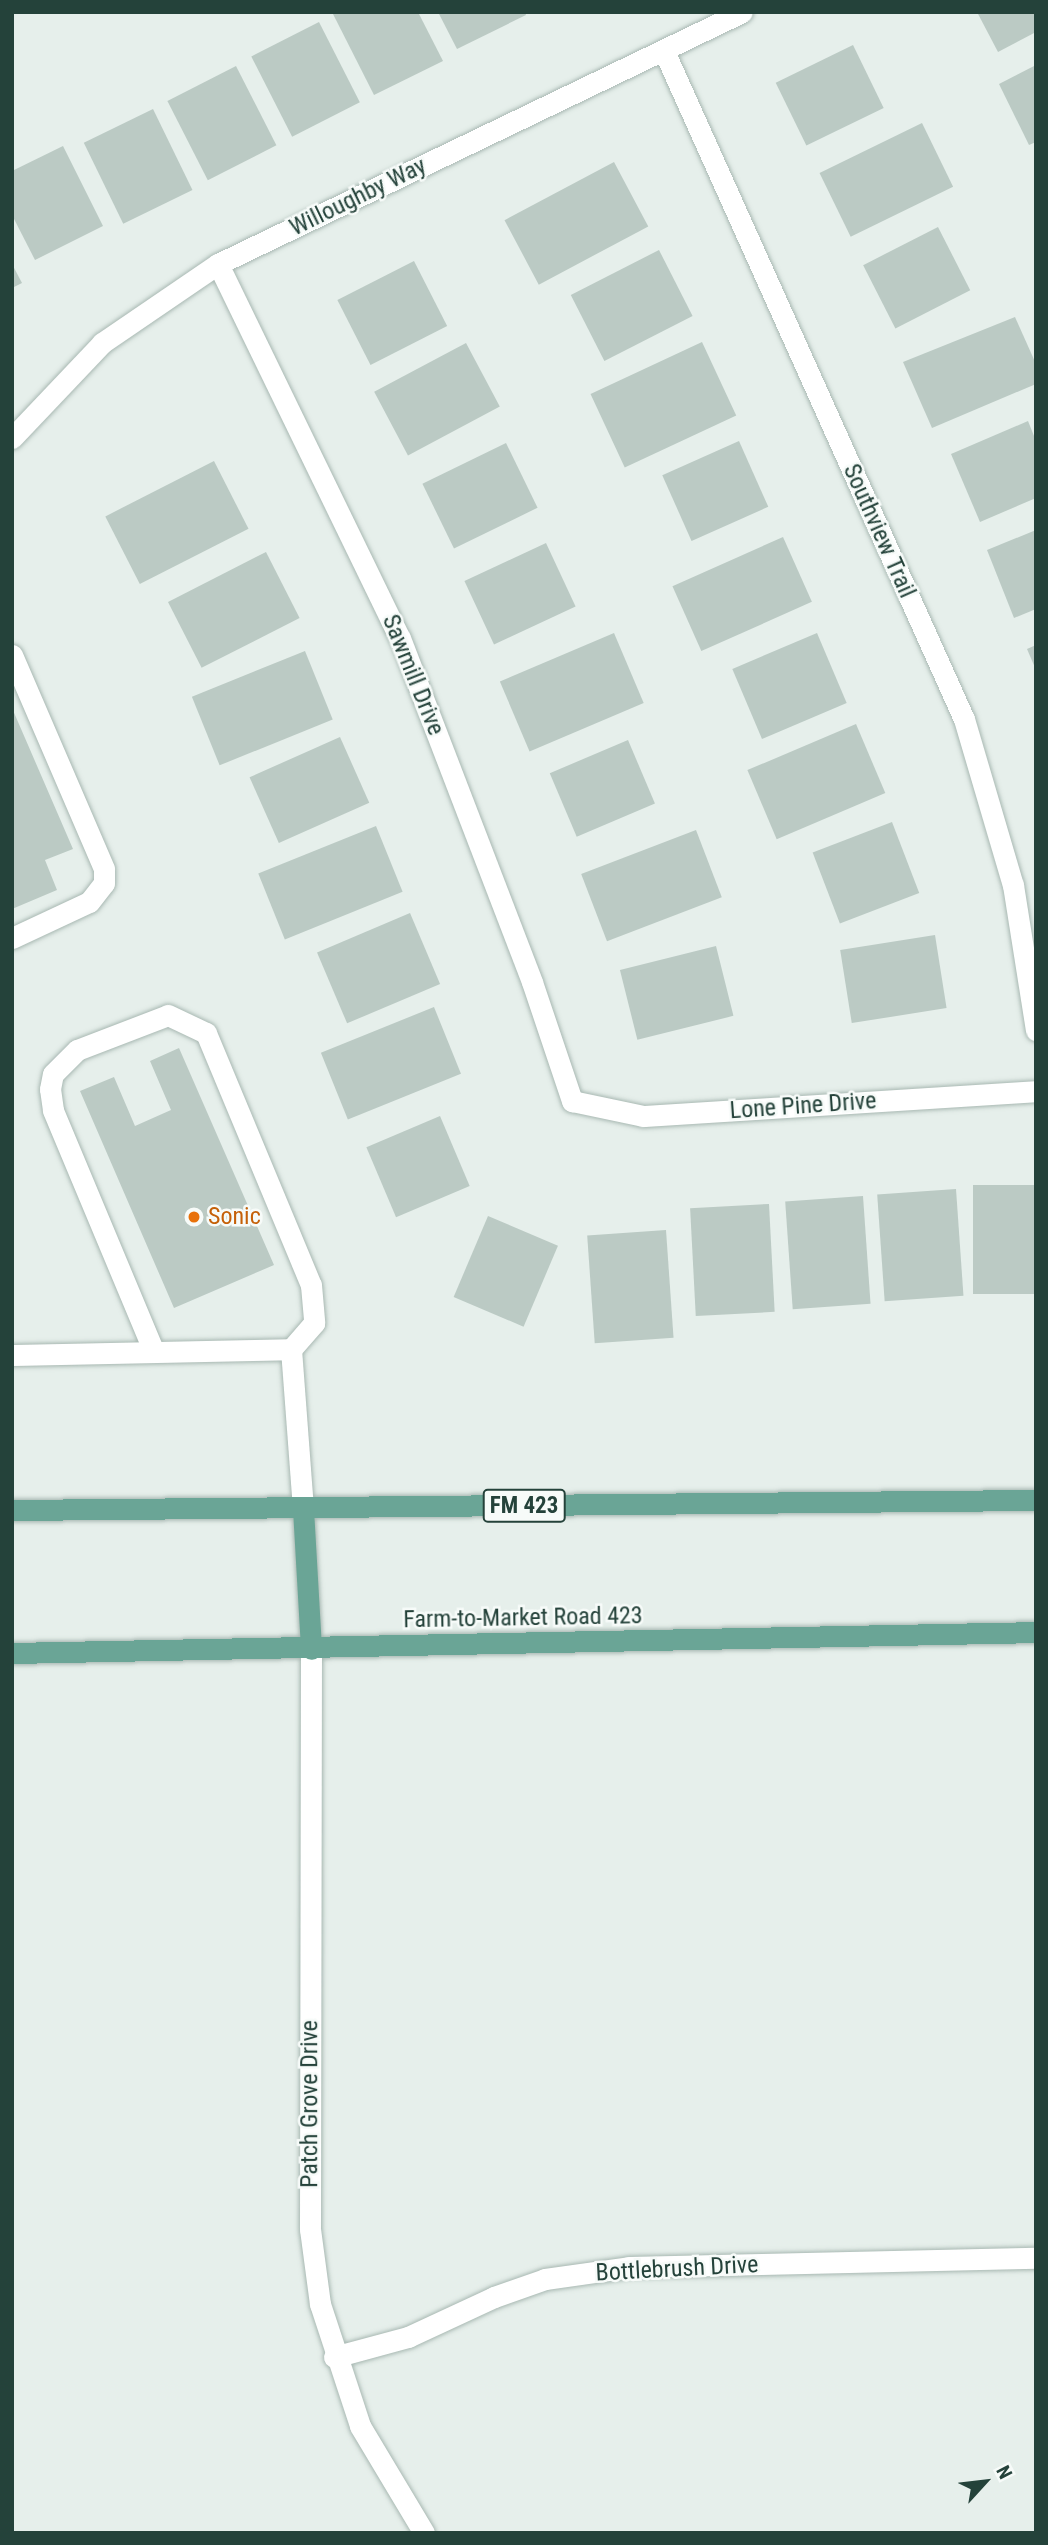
<!DOCTYPE html>
<html>
<head>
<meta charset="utf-8">
<style>
  body { margin:0 }
  #map { position:relative; width:1048px; height:2545px; overflow:hidden; background:#e6efeb; font-family:"Roboto Condensed",sans-serif }
  div>[style] { position:absolute }
  .building>* { inset:0; background:#bbcac4; transform-origin:0 0 }
  .roads { filter:drop-shadow(0 0 2px #a8b8b2) drop-shadow(0 0 2px #a8b8b2) }
  .minor>* { height:21px; margin:-10.5px; padding:0 10.5px; transform-origin:10.5px; border-radius:10.5px; background:#fff }
  .major>* { height:21px; margin:-10.5px; padding:0 10.5px; transform-origin:10.5px; border-radius:10.5px; background:#6aa596 }
  .dots>* { width:19px; height:19px; translate:-50% -50%; box-sizing:border-box; border:4px solid #f7fbf9; border-radius:50% }
  span { translate:-50% -50%; white-space:nowrap; text-align:center; line-height:1.15; -webkit-text-stroke:5px #f7fbf9; paint-order:stroke }
  .shield-label span { padding:2px 5px; background:#f7fbf9; border:2px solid; border-radius:5px; -webkit-text-stroke-width:0 }
  .shield-label { font-size:23px; color:#24423a; font-weight:700 }
  .street-label { font-size:24px; color:#24423a }
  .food-label { font-size:24px; color:#c56008 }
  .left { translate:0 -50%; text-align:left }
  .frame { position:absolute; inset:0; border:14px solid #24423a; pointer-events:none }
  .north { position:absolute; left:950px; top:2447px; width:70px; height:70px; -webkit-text-stroke:5px #f7fbf9; paint-order:stroke; rotate:63deg; font-size:19px; font-weight:700; line-height:28px; text-align:center; color:#24423a }
  .north::after { content:''; display:block; margin:auto; width:24px; height:32px; background:#24423a; clip-path:polygon(50% 0,100% 100%,50% 72%,0 100%) }
</style>
</head>
<body>
<div id="map">
  <div class="building">
    <div style="clip-path:polygon(338px 12px,418px 12px,443px 61px,374px 95px,333px 14px)"></div>
    <div style="clip-path:polygon(438px 12px,525px 12px,526px 15px,457px 49px)"></div>
    <div style="clip-path:polygon(977px 12px,1036px 12px,1036px 32px,998px 52px)"></div>
    <div style="left:319px;top:22px;width:90px;height:76px;rotate:63deg"></div>
    <div style="left:853px;top:45px;width:70px;height:86px;rotate:64deg"></div>
    <div style="clip-path:polygon(1036px 65px,1036px 142px,1029px 145px,999px 84px)"></div>
    <div style="left:236px;top:66px;width:89px;height:77px;rotate:63deg"></div>
    <div style="left:153px;top:109px;width:90px;height:77px;rotate:64deg"></div>
    <div style="left:922px;top:123px;width:71px;height:114px;rotate:64deg"></div>
    <div style="clip-path:polygon(63px 146px,103px 226px,35px 260px,12px 215px,12px 171px)"></div>
    <div style="left:614px;top:162px;width:73px;height:124px;rotate:62deg"></div>
    <div style="left:938px;top:227px;width:71px;height:84px;rotate:63deg"></div>
    <div style="left:659px;top:250px;width:74px;height:99px;rotate:63deg"></div>
    <div style="left:414px;top:261px;width:73px;height:86px;rotate:63deg"></div>
    <div style="clip-path:polygon(12px 264px,22px 283px,12px 288px)"></div>
    <div style="clip-path:polygon(1015px 317px,1036px 364px,1036px 384px,932px 428px,903px 362px)"></div>
    <div style="left:702px;top:342px;width:81px;height:123px;rotate:65deg"></div>
    <div style="left:466px;top:343px;width:72px;height:104px;rotate:62deg"></div>
    <div style="clip-path:polygon(1028px 421px,1036px 441px,1036px 498px,980px 522px,951px 454px)"></div>
    <div style="left:739px;top:441px;width:72px;height:84px;rotate:66deg"></div>
    <div style="left:506px;top:443px;width:72px;height:93px;rotate:64deg"></div>
    <div style="left:214px;top:461px;width:76px;height:122px;rotate:63deg"></div>
    <div style="clip-path:polygon(1036px 530px,1036px 609px,1014px 618px,987px 550px)"></div>
    <div style="left:783px;top:537px;width:71px;height:121px;rotate:66deg"></div>
    <div style="left:546px;top:543px;width:70px;height:90px;rotate:65deg"></div>
    <div style="left:266px;top:552px;width:74px;height:110px;rotate:63deg"></div>
    <div style="left:614px;top:633px;width:76px;height:124px;rotate:67deg"></div>
    <div style="left:817px;top:633px;width:76px;height:92px;rotate:67deg"></div>
    <div style="clip-path:polygon(1036px 645px,1036px 670px,1027px 649px)"></div>
    <div style="left:305px;top:651px;width:74px;height:122px;rotate:68deg"></div>
    <div style="clip-path:polygon(12px 708px,73px 849px,45px 860px,57px 890px,12px 909px)"></div>
    <div style="left:856px;top:724px;width:75px;height:118px;rotate:67deg"></div>
    <div style="left:340px;top:737px;width:72px;height:99px;rotate:66deg"></div>
    <div style="left:628px;top:740px;width:69px;height:85px;rotate:67deg"></div>
    <div style="left:892px;top:822px;width:76px;height:85px;rotate:69deg"></div>
    <div style="left:376px;top:826px;width:71px;height:127px;rotate:68deg"></div>
    <div style="left:696px;top:830px;width:72px;height:123px;rotate:69deg"></div>
    <div style="left:410px;top:913px;width:77px;height:101px;rotate:67deg"></div>
    <div style="left:935px;top:935px;width:74px;height:96px;rotate:81deg"></div>
    <div style="left:716px;top:946px;width:72px;height:99px;rotate:76deg"></div>
    <div style="left:434px;top:1007px;width:72px;height:122px;rotate:68deg"></div>
    <div style="clip-path:polygon(179px 1048px,274px 1265px,174px 1308px,80px 1091px,114px 1077px,135px 1126px,171px 1110px,150px 1061px)"></div>
    <div style="left:440px;top:1116px;width:76px;height:80px;rotate:67deg"></div>
    <div style="left:1036px;top:1185px;width:109px;height:63px;rotate:90deg"></div>
    <div style="left:956px;top:1189px;width:107px;height:79px;rotate:86deg"></div>
    <div style="left:863px;top:1196px;width:108px;height:78px;rotate:86deg"></div>
    <div style="left:769px;top:1204px;width:108px;height:79px;rotate:87deg"></div>
    <div style="left:488px;top:1216px;width:76px;height:88px;rotate:23deg"></div>
    <div style="left:666px;top:1230px;width:108px;height:79px;rotate:86deg"></div>
  </div>
  <div class="roads">
    <div class="minor">
      <div style="left:664px;top:51px;width:732px;rotate:65.82deg"></div>
      <div style="left:964px;top:719px;width:173px;rotate:73.6deg"></div>
      <div style="left:1013px;top:885px;width:147px;rotate:81deg"></div>
      <div style="left:218px;top:264px;width:416px;rotate:64.1deg"></div>
      <div style="left:400px;top:638px;width:368px;rotate:69deg"></div>
      <div style="left:532px;top:982px;width:126px;rotate:71.4deg"></div>
      <div style="left:572px;top:1101px;width:73px;rotate:11.9deg"></div>
      <div style="left:643px;top:1116px;width:394px;rotate:-3.6deg"></div>
      <div style="left:12px;top:438px;width:131px;rotate:-46.5deg"></div>
      <div style="left:102px;top:343px;width:140px;rotate:-34.3deg"></div>
      <div style="left:218px;top:264px;width:581px;rotate:-25.68deg"></div>
      <div style="left:12px;top:655px;width:233px;rotate:66.7deg"></div>
      <div style="left:104px;top:869px;width:14px;rotate:90deg"></div>
      <div style="left:104px;top:883px;width:24px;rotate:128deg"></div>
      <div style="left:89px;top:902px;width:85px;rotate:154.9deg"></div>
      <div style="left:154px;top:1352px;width:262px;rotate:-112.7deg"></div>
      <div style="left:53px;top:1110px;width:21px;rotate:-98deg"></div>
      <div style="left:50px;top:1089px;width:15px;rotate:-79deg"></div>
      <div style="left:53px;top:1074px;width:34px;rotate:-45deg"></div>
      <div style="left:77px;top:1050px;width:97px;rotate:-21deg"></div>
      <div style="left:168px;top:1015px;width:42px;rotate:25.3deg"></div>
      <div style="left:206px;top:1033px;width:273px;rotate:67.4deg"></div>
      <div style="left:311px;top:1285px;width:38px;rotate:85deg"></div>
      <div style="left:314px;top:1323px;width:35px;rotate:131deg"></div>
      <div style="left:12px;top:1355px;width:279px;rotate:-1.2deg"></div>
      <div style="left:291px;top:1349px;width:160px;rotate:85.7deg"></div>
      <div style="left:311px;top:1649px;width:580px;rotate:90.1deg"></div>
      <div style="left:310px;top:2229px;width:76px;rotate:82.4deg"></div>
      <div style="left:320px;top:2304px;width:128px;rotate:71.8deg"></div>
      <div style="left:360px;top:2426px;width:125px;rotate:59.1deg"></div>
      <div style="left:334px;top:2357px;width:77px;rotate:-15.1deg"></div>
      <div style="left:408px;top:2337px;width:95px;rotate:-24.9deg"></div>
      <div style="left:494px;top:2297px;width:54px;rotate:-19.4deg"></div>
      <div style="left:545px;top:2279px;width:85px;rotate:-8.1deg"></div>
      <div style="left:629px;top:2267px;width:407px;rotate:-1.3deg"></div>
    </div>
    <div class="major">
      <div style="left:303px;top:1509px;width:140px;rotate:86.7deg"></div>
      <div style="left:12px;top:1510px;width:1024px;rotate:-0.56deg"></div>
      <div style="left:12px;top:1653px;width:1024px;rotate:-1.17deg"></div>
    </div>
  </div>
  <div class="dots">
    <div style="left:194px;top:1217px;background:#e8710a"></div>
  </div>
  <div class="shield-label">
    <span style="left:524px;top:1506px">FM 423</span>
  </div>
  <div class="street-label">
    <span style="left:358px;top:197px;rotate:-26deg">Willoughby Way</span>
    <span style="left:879px;top:531px;rotate:66deg">Southview Trail</span>
    <span style="left:413px;top:675px;rotate:68deg">Sawmill Drive</span>
    <span style="left:803px;top:1106px;rotate:-4deg">Lone Pine Drive</span>
    <span style="left:523px;top:1618px;rotate:-1deg">Farm-to-Market Road 423</span>
    <span style="left:310px;top:2104px;rotate:-90deg">Patch Grove Drive</span>
    <span style="left:677px;top:2269px;rotate:-3deg">Bottlebrush Drive</span>
  </div>
  <div class="food-label">
    <span class="left" style="left:208px;top:1217px">Sonic</span>
  </div>
  <div class="frame"></div>
  <div class="north">N</div>
</div>
</body>
</html>
